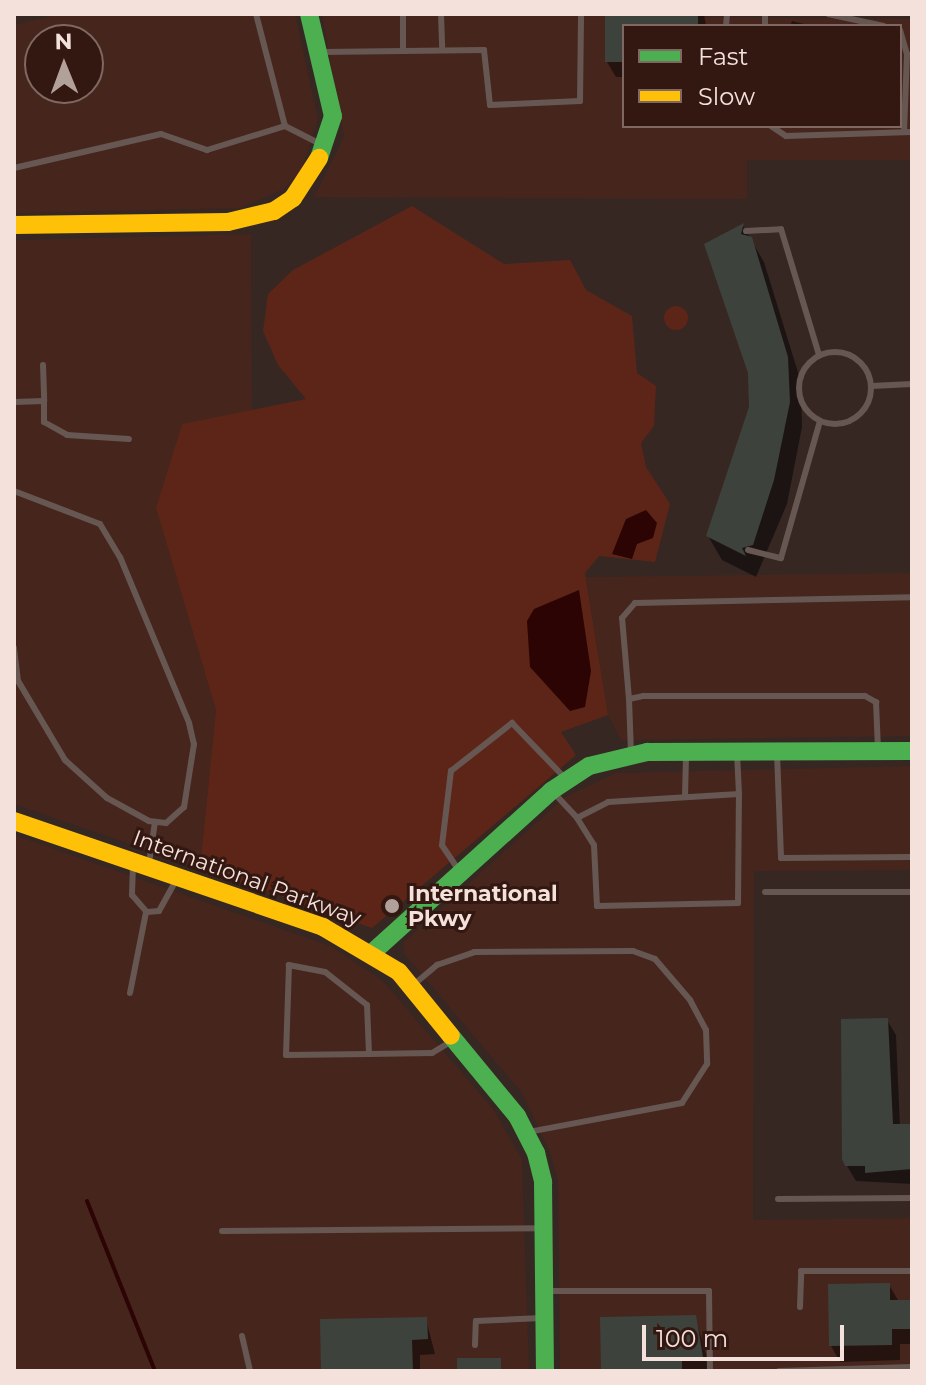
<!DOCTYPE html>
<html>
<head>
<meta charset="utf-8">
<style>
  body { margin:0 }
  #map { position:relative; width:926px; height:1385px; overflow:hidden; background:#362723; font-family:Montserrat,sans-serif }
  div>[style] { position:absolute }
  .built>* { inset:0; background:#46251d }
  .green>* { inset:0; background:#5d2517 }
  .round { border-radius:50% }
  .water>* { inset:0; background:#2b0403 }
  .shadow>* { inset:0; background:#0007 }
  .stream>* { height:4px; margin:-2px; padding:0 2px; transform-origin:2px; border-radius:2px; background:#2b0403 }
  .building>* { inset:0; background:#3e423c; transform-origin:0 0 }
  .lane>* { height:6px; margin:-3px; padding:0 3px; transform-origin:3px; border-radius:3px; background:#675752 }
  .lane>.ring { margin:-3px; padding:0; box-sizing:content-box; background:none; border:6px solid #675752; border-radius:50% }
  .fast>* { height:18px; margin:-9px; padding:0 9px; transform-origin:9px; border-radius:9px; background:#4caf50 }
  .slow>* { height:18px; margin:-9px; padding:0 9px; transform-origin:9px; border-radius:9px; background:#ffc107 }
  .dots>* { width:22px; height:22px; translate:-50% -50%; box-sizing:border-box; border:4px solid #331811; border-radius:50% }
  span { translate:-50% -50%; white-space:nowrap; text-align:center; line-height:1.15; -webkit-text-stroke:6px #331811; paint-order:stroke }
  .street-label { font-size:22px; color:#f4e1dc }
  .poi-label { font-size:22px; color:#f4e1dc; font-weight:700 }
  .left { translate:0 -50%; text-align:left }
  .frame { position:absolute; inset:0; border:16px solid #f4e1dc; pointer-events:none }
  .legend { position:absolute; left:622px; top:24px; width:280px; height:104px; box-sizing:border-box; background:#331811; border:2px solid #806862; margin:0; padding:10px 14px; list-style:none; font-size:24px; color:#f4e1dc }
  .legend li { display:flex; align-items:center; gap:16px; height:40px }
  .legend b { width:40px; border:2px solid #806862 }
  .north { position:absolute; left:24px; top:24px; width:80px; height:80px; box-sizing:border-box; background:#331811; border:2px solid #806862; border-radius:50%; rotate:359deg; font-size:22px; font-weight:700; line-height:32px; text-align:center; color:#f4e1dc }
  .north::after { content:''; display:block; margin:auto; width:28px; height:36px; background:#b2a09b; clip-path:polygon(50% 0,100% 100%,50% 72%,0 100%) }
  .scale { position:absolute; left:642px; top:1325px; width:202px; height:36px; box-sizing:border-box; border:4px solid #f4e1dc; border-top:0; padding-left:10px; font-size:24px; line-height:28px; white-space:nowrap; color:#f4e1dc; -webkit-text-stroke:6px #331811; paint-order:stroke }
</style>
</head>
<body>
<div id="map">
  <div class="built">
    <div style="clip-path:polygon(evenodd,60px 14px,295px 14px,318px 119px,301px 171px,284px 189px,241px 208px,14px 213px,14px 25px,60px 14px,40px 40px,88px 40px,88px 88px,40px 88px,40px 40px)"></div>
    <div style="clip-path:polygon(evenodd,322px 14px,912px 19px,912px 160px,747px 160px,747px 199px,314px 197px,344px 137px,322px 14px,624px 26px,900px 26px,900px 126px,624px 126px,624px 26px)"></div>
    <div style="clip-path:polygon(251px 234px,252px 410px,182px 424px,156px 508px,216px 710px,200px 868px,14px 804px,14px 240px)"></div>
    <div style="clip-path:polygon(912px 573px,912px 736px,621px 740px,608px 715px,586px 577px)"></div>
    <div style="clip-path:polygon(912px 766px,912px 870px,754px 871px,753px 1220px,912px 1218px,912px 1371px,560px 1371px,558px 1181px,551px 1155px,523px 1094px,403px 952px,404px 942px,565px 797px,616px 773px)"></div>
    <div style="clip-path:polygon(14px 835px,330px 946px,382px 980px,493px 1109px,522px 1159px,529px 1371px,14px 1371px)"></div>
  </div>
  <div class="green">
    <div style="clip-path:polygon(412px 206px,504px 264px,570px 260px,586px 290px,632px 316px,637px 373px,656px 386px,654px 426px,641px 443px,646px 467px,670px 504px,655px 562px,599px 556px,585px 573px,608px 715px,561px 732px,576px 755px,372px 928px,200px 868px,216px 710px,156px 508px,182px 424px,306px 399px,278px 365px,263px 331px,268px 294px,293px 270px)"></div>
    <div class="round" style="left:664px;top:306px;width:24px;height:24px"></div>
  </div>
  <div class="water">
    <div style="clip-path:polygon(646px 510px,657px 523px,653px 538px,637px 544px,632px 559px,612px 554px,626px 519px)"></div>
    <div style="clip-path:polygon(579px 590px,591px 671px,585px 707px,570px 711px,530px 667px,527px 621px,534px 609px)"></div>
  </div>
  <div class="shadow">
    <div style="clip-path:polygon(607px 14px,704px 14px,706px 26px,624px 26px,624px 77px,616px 77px,607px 62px)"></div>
    <div style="clip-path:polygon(792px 21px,813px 26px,790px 26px)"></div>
    <div style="clip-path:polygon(743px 226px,764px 262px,801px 382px,802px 427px,787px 504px,756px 577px,722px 560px,708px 536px,751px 407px,750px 372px,706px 245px)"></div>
    <div style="clip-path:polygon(887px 1020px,896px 1035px,900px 1127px,912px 1128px,912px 1184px,856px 1181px,847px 1166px)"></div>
    <div style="clip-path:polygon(889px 1285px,898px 1300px,912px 1304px,912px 1344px,900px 1344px,900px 1360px,840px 1362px,831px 1346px)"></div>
    <div style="clip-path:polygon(695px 1317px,711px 1371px,603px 1371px)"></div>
    <div style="clip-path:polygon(426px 1319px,435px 1354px,420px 1355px,420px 1371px,323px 1371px)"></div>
  </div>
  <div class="stream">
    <div style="left:87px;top:1201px;width:183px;rotate:68.2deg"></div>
  </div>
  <div class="building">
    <div style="clip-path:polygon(605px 14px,698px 14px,698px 26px,624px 26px,624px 62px,605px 62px)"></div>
    <div style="clip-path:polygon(744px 223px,741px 234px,752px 237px,788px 357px,790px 402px,774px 480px,753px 545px,742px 548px,746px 556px,706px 536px,749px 407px,748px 373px,704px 244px)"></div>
    <div style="clip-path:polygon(888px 1018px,893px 1124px,912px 1124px,912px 1169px,865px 1173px,865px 1166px,845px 1166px,842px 1159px,841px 1019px)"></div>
    <div style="clip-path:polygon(890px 1283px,890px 1300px,912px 1300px,912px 1329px,892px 1329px,892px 1345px,829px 1346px,828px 1284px)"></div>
    <div style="clip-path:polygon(696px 1315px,703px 1357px,682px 1358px,682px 1371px,601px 1371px,600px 1317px)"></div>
    <div style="clip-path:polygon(427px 1317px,428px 1339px,412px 1340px,413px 1371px,321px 1371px,320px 1319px)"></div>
    <div style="left:501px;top:1358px;width:13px;height:44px;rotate:90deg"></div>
  </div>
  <div class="lane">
    <div style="left:256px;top:14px;width:116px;rotate:75.5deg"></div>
    <div style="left:285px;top:126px;width:44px;rotate:27.1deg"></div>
    <div style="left:403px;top:14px;width:36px;rotate:90deg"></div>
    <div style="left:441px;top:14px;width:36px;rotate:88deg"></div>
    <div style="left:828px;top:14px;width:57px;rotate:12.1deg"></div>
    <div style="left:726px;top:26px;width:12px;rotate:-85deg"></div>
    <div style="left:765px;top:26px;width:12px;rotate:-90deg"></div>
    <div style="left:900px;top:30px;width:25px;rotate:74deg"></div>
    <div style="left:907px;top:54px;width:78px;rotate:92.2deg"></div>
    <div style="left:323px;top:52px;width:161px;rotate:-0.7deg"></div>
    <div style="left:484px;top:50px;width:55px;rotate:83.8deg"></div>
    <div style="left:490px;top:105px;width:90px;rotate:-2.5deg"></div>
    <div style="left:580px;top:101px;width:87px;rotate:-89.3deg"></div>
    <div style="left:771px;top:126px;width:18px;rotate:34deg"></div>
    <div style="left:786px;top:136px;width:126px;rotate:-1.8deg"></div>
    <div style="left:14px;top:168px;width:151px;rotate:-13deg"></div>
    <div style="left:161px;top:134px;width:49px;rotate:19.2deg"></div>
    <div style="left:207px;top:150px;width:82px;rotate:-17.1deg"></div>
    <div style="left:746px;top:231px;width:35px;rotate:-3deg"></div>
    <div style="left:781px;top:229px;width:132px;rotate:73.2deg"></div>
    <div class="ring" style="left:799px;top:352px;width:66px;height:66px"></div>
    <div style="left:43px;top:365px;width:36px;rotate:88deg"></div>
    <div style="left:871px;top:386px;width:41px;rotate:-2.8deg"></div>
    <div style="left:14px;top:402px;width:30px;rotate:-2deg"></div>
    <div style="left:44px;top:401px;width:21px;rotate:90deg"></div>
    <div style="left:44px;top:422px;width:26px;rotate:29deg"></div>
    <div style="left:67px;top:435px;width:62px;rotate:3.7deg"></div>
    <div style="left:14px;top:491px;width:92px;rotate:21deg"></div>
    <div style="left:100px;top:524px;width:39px;rotate:59deg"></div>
    <div style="left:120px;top:557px;width:180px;rotate:67.4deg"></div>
    <div style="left:189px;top:723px;width:22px;rotate:77deg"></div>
    <div style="left:194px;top:744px;width:64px;rotate:99deg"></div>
    <div style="left:184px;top:807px;width:24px;rotate:138deg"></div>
    <div style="left:166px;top:823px;width:17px;rotate:-173deg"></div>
    <div style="left:149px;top:821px;width:48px;rotate:-151.3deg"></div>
    <div style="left:107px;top:798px;width:57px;rotate:-137.9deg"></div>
    <div style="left:65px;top:760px;width:92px;rotate:-120.7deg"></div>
    <div style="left:18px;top:681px;width:34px;rotate:-97deg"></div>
    <div style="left:748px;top:550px;width:34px;rotate:14deg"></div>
    <div style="left:781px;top:558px;width:142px;rotate:-74.1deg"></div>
    <div style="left:629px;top:699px;width:81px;rotate:-94.9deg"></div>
    <div style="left:622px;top:618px;width:20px;rotate:-49deg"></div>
    <div style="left:635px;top:603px;width:277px;rotate:-1.2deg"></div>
    <div style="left:631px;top:753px;width:54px;rotate:-92.1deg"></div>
    <div style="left:629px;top:699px;width:14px;rotate:-12deg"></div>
    <div style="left:643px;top:696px;width:222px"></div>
    <div style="left:865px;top:696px;width:13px;rotate:29deg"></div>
    <div style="left:876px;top:702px;width:48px;rotate:87.6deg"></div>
    <div style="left:777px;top:753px;width:105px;rotate:87.8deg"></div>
    <div style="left:781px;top:858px;width:131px;rotate:-0.4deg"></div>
    <div style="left:554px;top:793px;width:34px;rotate:47deg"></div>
    <div style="left:577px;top:818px;width:35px;rotate:-27deg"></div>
    <div style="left:608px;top:802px;width:131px;rotate:-3.5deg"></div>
    <div style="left:739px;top:794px;width:41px;rotate:-92.8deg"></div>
    <div style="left:685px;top:797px;width:42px;rotate:-88.6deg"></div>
    <div style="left:577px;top:818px;width:32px;rotate:58deg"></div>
    <div style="left:594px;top:845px;width:61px;rotate:87.2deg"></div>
    <div style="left:597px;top:906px;width:141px;rotate:-1.2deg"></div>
    <div style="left:738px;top:903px;width:109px;rotate:-89.5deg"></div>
    <div style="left:149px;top:863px;width:41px;rotate:-81.7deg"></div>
    <div style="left:133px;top:865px;width:30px;rotate:92deg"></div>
    <div style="left:132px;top:895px;width:23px;rotate:49deg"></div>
    <div style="left:147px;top:912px;width:12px;rotate:-5deg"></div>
    <div style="left:159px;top:911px;width:38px;rotate:-61deg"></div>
    <div style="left:460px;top:872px;width:32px;rotate:-124deg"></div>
    <div style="left:442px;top:845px;width:75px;rotate:-83.1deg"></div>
    <div style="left:451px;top:771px;width:78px;rotate:-38.2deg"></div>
    <div style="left:512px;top:723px;width:76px;rotate:46.1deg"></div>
    <div style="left:765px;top:892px;width:147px"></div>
    <div style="left:412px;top:986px;width:33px;rotate:-40deg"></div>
    <div style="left:437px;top:965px;width:39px;rotate:-19deg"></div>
    <div style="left:474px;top:952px;width:159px;rotate:-0.4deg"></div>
    <div style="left:633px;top:951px;width:23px;rotate:20deg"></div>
    <div style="left:655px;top:959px;width:54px;rotate:49.5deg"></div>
    <div style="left:690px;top:1000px;width:34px;rotate:62deg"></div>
    <div style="left:706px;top:1030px;width:34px;rotate:88deg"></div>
    <div style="left:707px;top:1064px;width:46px;rotate:122.7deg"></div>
    <div style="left:682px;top:1103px;width:157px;rotate:169.3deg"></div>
    <div style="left:130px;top:993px;width:83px;rotate:-78.8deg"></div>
    <div style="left:369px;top:1054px;width:49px;rotate:-92.3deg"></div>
    <div style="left:367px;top:1005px;width:53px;rotate:-141.8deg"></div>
    <div style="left:325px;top:972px;width:37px;rotate:-169deg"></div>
    <div style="left:289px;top:965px;width:90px;rotate:91.9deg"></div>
    <div style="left:286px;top:1055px;width:83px;rotate:-0.7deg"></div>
    <div style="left:369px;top:1054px;width:63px;rotate:-0.9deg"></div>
    <div style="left:432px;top:1053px;width:23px;rotate:-31deg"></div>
    <div style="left:778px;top:1199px;width:134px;rotate:-0.4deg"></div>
    <div style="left:222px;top:1231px;width:320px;rotate:-0.5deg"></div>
    <div style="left:549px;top:1291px;width:160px"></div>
    <div style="left:709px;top:1291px;width:80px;rotate:89.3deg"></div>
    <div style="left:800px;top:1307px;width:36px;rotate:-88deg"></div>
    <div style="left:801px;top:1271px;width:111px"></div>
    <div style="left:242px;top:1336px;width:36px;rotate:77deg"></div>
    <div style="left:475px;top:1345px;width:24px;rotate:-88deg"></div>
    <div style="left:476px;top:1321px;width:66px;rotate:-2.6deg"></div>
    <div style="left:779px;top:1371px;width:133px;rotate:-1.7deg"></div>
  </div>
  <div class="fast">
    <div style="left:309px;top:14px;width:105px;rotate:76.8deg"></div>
    <div style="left:333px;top:116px;width:44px;rotate:108.4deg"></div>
    <div style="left:373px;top:952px;width:240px;rotate:-42.1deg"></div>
    <div style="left:551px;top:791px;width:45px;rotate:-33.3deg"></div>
    <div style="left:589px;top:766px;width:60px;rotate:-13.6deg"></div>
    <div style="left:647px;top:752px;width:265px;rotate:-0.2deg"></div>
    <div style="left:451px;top:1036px;width:104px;rotate:50.5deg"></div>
    <div style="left:517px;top:1116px;width:42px;rotate:62.8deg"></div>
    <div style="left:536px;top:1153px;width:30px;rotate:76deg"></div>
    <div style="left:543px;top:1182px;width:189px;rotate:89.4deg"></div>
  </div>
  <div class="slow">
    <div style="left:14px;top:225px;width:214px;rotate:-0.8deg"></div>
    <div style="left:228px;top:222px;width:47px;rotate:-13.4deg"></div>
    <div style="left:274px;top:211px;width:23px;rotate:-34deg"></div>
    <div style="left:293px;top:198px;width:48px;rotate:-57deg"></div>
    <div style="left:14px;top:821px;width:327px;rotate:18.9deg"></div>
    <div style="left:323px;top:927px;width:88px;rotate:30.6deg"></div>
    <div style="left:399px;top:972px;width:82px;rotate:50.9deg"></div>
  </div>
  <div class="dots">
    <div style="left:392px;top:906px;background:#b2a09b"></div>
  </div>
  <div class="street-label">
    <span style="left:247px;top:878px;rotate:20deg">International Parkway</span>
  </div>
  <div class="poi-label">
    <span class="left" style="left:408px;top:906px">International<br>Pkwy</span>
  </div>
  <div class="frame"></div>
  <ul class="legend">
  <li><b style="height:10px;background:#4caf50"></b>Fast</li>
  <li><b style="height:10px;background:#ffc107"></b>Slow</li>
  </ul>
  <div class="north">N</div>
  <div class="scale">100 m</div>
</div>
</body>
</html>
